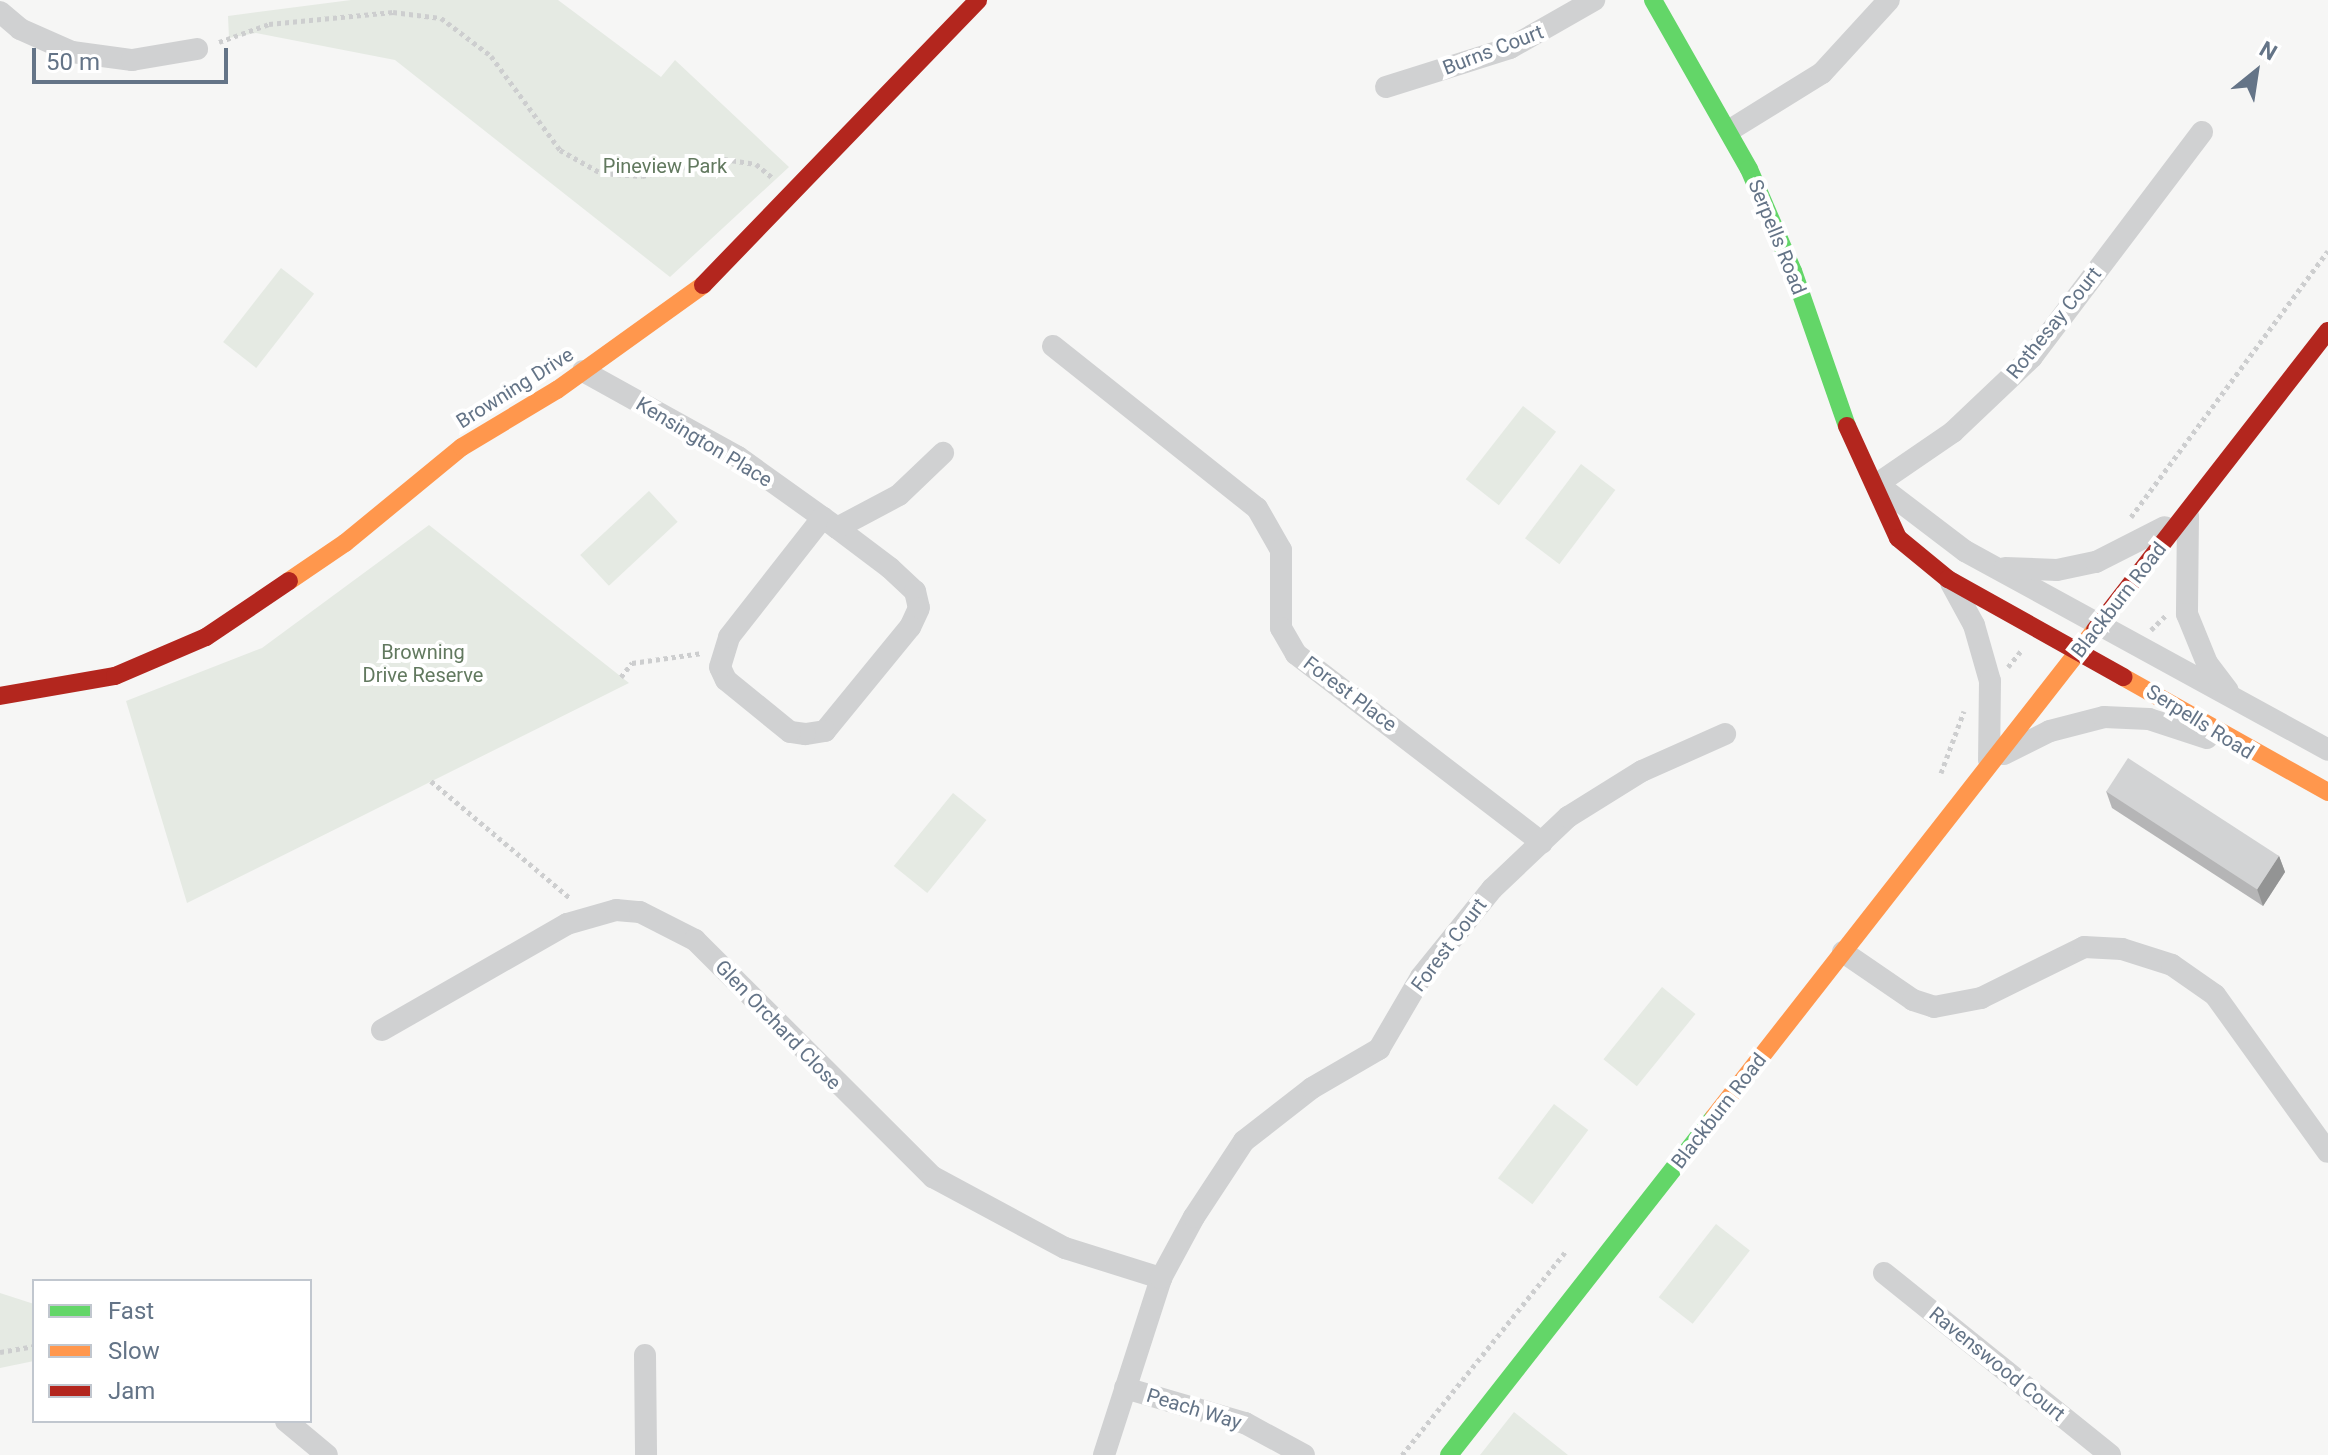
<!DOCTYPE html>
<html>
<head>
<meta charset="utf-8">
<style>
  body { margin:0 }
  #map { position:relative; width:2328px; height:1455px; overflow:hidden; background:#f6f6f5; font-family:Roboto,sans-serif }
  div>[style] { position:absolute }
  .green>* { inset:0; background:#e5eae3; transform-origin:0 0 }
  .path>* { height:5px; margin-top:-2.5px; transform-origin:0; background:repeating-linear-gradient(90deg,#cdcecf 0 4px,transparent 0 8px) }
  .street>* { height:22px; margin:-11px; padding:0 11px; transform-origin:11px; border-radius:11px; background:#d0d1d2 }
  .fast>* { height:18px; margin:-9px; padding:0 9px; transform-origin:9px; border-radius:9px; background:#63d668 }
  .slow>* { height:18px; margin:-9px; padding:0 9px; transform-origin:9px; border-radius:9px; background:#ff974d }
  .jam>* { height:18px; margin:-9px; padding:0 9px; transform-origin:9px; border-radius:9px; background:#b3261e }
  .wall>* { inset:0; background:#b5b5b6 }
  .shaded-wall>* { inset:0; background:#939494 }
  .building>* { inset:0; background:#d2d3d4; transform-origin:0 0 }
  span { translate:-50% -50%; white-space:nowrap; text-align:center; line-height:1.15; -webkit-text-stroke:8px #fff; paint-order:stroke }
  .street-label { font-size:20px; color:#647487 }
  .park-label { font-size:20px; color:#62795f }
  .legend { position:absolute; left:32px; top:1279px; width:280px; height:144px; box-sizing:border-box; background:#fff; border:2px solid #c1c7cf; margin:0; padding:10px 14px; list-style:none; font-size:24px; color:#647487 }
  .legend li { display:flex; align-items:center; gap:16px; height:40px }
  .legend b { width:40px; border:2px solid #c1c7cf }
  .north { position:absolute; left:2216px; top:32px; width:80px; height:80px; -webkit-text-stroke:6px #fff; paint-order:stroke; rotate:30deg; font-size:22px; font-weight:700; line-height:32px; text-align:center; color:#647487 }
  .north::after { content:''; display:block; margin:auto; width:28px; height:36px; background:#647487; clip-path:polygon(50% 0,100% 100%,50% 72%,0 100%) }
  .scale { position:absolute; left:32px; top:48px; width:196px; height:36px; box-sizing:border-box; border:4px solid #647487; border-top:0; padding-left:10px; font-size:24px; line-height:28px; white-space:nowrap; color:#647487; -webkit-text-stroke:6px #fff; paint-order:stroke }
</style>
</head>
<body>
<div id="map">
  <div class="green">
    <div style="clip-path:polygon(351px 0,558px 0,661px 77px,675px 60px,789px 167px,670px 277px,395px 60px,256px 33px,229px 38px,228px 16px)"></div>
    <div style="left:281px;top:268px;width:42px;height:94px;rotate:38deg"></div>
    <div style="left:1523px;top:406px;width:42px;height:93px;rotate:38deg"></div>
    <div style="left:1581px;top:464px;width:43px;height:93px;rotate:37deg"></div>
    <div style="left:649px;top:491px;width:42px;height:94px;rotate:47deg"></div>
    <div style="clip-path:polygon(429px 525px,629px 683px,187px 903px,126px 701px,262px 648px)"></div>
    <div style="left:953px;top:793px;width:43px;height:94px;rotate:39deg"></div>
    <div style="left:1662px;top:987px;width:43px;height:93px;rotate:39deg"></div>
    <div style="left:1554px;top:1104px;width:43px;height:93px;rotate:37deg"></div>
    <div style="left:1716px;top:1224px;width:43px;height:93px;rotate:38deg"></div>
    <div style="clip-path:polygon(0 1293px,34px 1304px,34px 1361px,0 1368px)"></div>
    <div style="clip-path:polygon(1514px 1412px,1529px 1424px,1568px 1455px,1480px 1455px)"></div>
  </div>
  <div class="path">
    <div style="left:219px;top:42px;width:53px;rotate:-19.8deg"></div>
    <div style="left:269px;top:24px;width:125px;rotate:-5.5deg"></div>
    <div style="left:393px;top:12px;width:48px;rotate:7.1deg"></div>
    <div style="left:441px;top:18px;width:63px;rotate:37.2deg"></div>
    <div style="left:491px;top:56px;width:117px;rotate:53.7deg"></div>
    <div style="left:560px;top:150px;width:47px;rotate:29.3deg"></div>
    <div style="left:601px;top:173px;width:41px;rotate:4.2deg"></div>
    <div style="left:642px;top:176px;width:84px;rotate:-11.7deg"></div>
    <div style="left:724px;top:159px;width:32px;rotate:9deg"></div>
    <div style="left:756px;top:164px;width:23px;rotate:40deg"></div>
    <div style="left:2131px;top:517px;width:331px;rotate:-53.5deg"></div>
    <div style="left:2151px;top:630px;width:21px;rotate:-45deg"></div>
    <div style="left:2008px;top:667px;width:22px;rotate:-51deg"></div>
    <div style="left:621px;top:677px;width:18px;rotate:-52deg"></div>
    <div style="left:632px;top:663px;width:71px;rotate:-8.1deg"></div>
    <div style="left:1941px;top:773px;width:66px;rotate:-69.6deg"></div>
    <div style="left:431px;top:781px;width:183px;rotate:40.1deg"></div>
    <div style="left:0;top:1352px;width:35px;rotate:-10deg"></div>
    <div style="left:1402px;top:1455px;width:263px;rotate:-51.2deg"></div>
  </div>
  <div class="street">
    <div style="left:0;top:12px;width:26px;rotate:40deg"></div>
    <div style="left:20px;top:29px;width:57px;rotate:23.9deg"></div>
    <div style="left:72px;top:52px;width:61px;rotate:7.6deg"></div>
    <div style="left:132px;top:60px;width:66px;rotate:-9.6deg"></div>
    <div style="left:1386px;top:87px;width:130px;rotate:-17.5deg"></div>
    <div style="left:1510px;top:48px;width:97px;rotate:-29.7deg"></div>
    <div style="left:1730px;top:130px;width:108px;rotate:-31.8deg"></div>
    <div style="left:1822px;top:73px;width:99px;rotate:-47.5deg"></div>
    <div style="left:2202px;top:132px;width:282px;rotate:127.1deg"></div>
    <div style="left:2032px;top:357px;width:109px;rotate:136.5deg"></div>
    <div style="left:1953px;top:432px;width:92px;rotate:145.6deg"></div>
    <div style="left:1877px;top:484px;width:111px;rotate:37.3deg"></div>
    <div style="left:1965px;top:551px;width:414px;rotate:28.7deg"></div>
    <div style="left:1053px;top:346px;width:260px;rotate:38.5deg"></div>
    <div style="left:1257px;top:508px;width:48px;rotate:60.3deg"></div>
    <div style="left:1281px;top:550px;width:78px;rotate:90deg"></div>
    <div style="left:1281px;top:628px;width:30px;rotate:60deg"></div>
    <div style="left:1296px;top:654px;width:310px;rotate:37.5deg"></div>
    <div style="left:583px;top:371px;width:177px;rotate:29deg"></div>
    <div style="left:738px;top:457px;width:122px;rotate:35.6deg"></div>
    <div style="left:837px;top:528px;width:66px;rotate:37deg"></div>
    <div style="left:890px;top:568px;width:34px;rotate:43deg"></div>
    <div style="left:915px;top:591px;width:17px;rotate:77deg"></div>
    <div style="left:919px;top:608px;width:21px;rotate:115deg"></div>
    <div style="left:910px;top:627px;width:134px;rotate:129.3deg"></div>
    <div style="left:825px;top:731px;width:20px;rotate:171deg"></div>
    <div style="left:805px;top:734px;width:15px;rotate:-172deg"></div>
    <div style="left:790px;top:732px;width:82px;rotate:-140.9deg"></div>
    <div style="left:726px;top:680px;width:14px;rotate:-115deg"></div>
    <div style="left:720px;top:667px;width:31px;rotate:-73deg"></div>
    <div style="left:729px;top:637px;width:152px;rotate:-51.9deg"></div>
    <div style="left:2188px;top:515px;width:99px;rotate:90.6deg"></div>
    <div style="left:2187px;top:614px;width:53px;rotate:67.8deg"></div>
    <div style="left:2207px;top:663px;width:34px;rotate:53deg"></div>
    <div style="left:837px;top:528px;width:70px;rotate:-28deg"></div>
    <div style="left:899px;top:495px;width:61px;rotate:-43.7deg"></div>
    <div style="left:2005px;top:568px;width:52px;rotate:2.2deg"></div>
    <div style="left:2057px;top:570px;width:40px;rotate:-12deg"></div>
    <div style="left:2096px;top:562px;width:77px;rotate:-26.9deg"></div>
    <div style="left:1951px;top:583px;width:48px;rotate:61.3deg"></div>
    <div style="left:1974px;top:625px;width:58px;rotate:74.1deg"></div>
    <div style="left:1990px;top:681px;width:79px;rotate:90.7deg"></div>
    <div style="left:2004px;top:754px;width:51px;rotate:-26.6deg"></div>
    <div style="left:2050px;top:731px;width:56px;rotate:-14.5deg"></div>
    <div style="left:2104px;top:717px;width:45px;rotate:2.5deg"></div>
    <div style="left:2149px;top:719px;width:61px;rotate:18.1deg"></div>
    <div style="left:1843px;top:952px;width:85px;rotate:34.4deg"></div>
    <div style="left:1913px;top:1000px;width:22px;rotate:18deg"></div>
    <div style="left:1934px;top:1007px;width:48px;rotate:-10.8deg"></div>
    <div style="left:1981px;top:998px;width:115px;rotate:-26.3deg"></div>
    <div style="left:2084px;top:947px;width:38px;rotate:3deg"></div>
    <div style="left:2122px;top:949px;width:52px;rotate:17.7deg"></div>
    <div style="left:2172px;top:965px;width:52px;rotate:34.9deg"></div>
    <div style="left:2215px;top:995px;width:193px;rotate:54.3deg"></div>
    <div style="left:382px;top:1030px;width:213px;rotate:-29.8deg"></div>
    <div style="left:567px;top:924px;width:51px;rotate:-15.9deg"></div>
    <div style="left:616px;top:910px;width:24px;rotate:5deg"></div>
    <div style="left:640px;top:912px;width:62px;rotate:27deg"></div>
    <div style="left:695px;top:940px;width:336px;rotate:44.9deg"></div>
    <div style="left:933px;top:1177px;width:150px;rotate:28.3deg"></div>
    <div style="left:1065px;top:1248px;width:101px;rotate:17.4deg"></div>
    <div style="left:1884px;top:1273px;width:290px;rotate:38.8deg"></div>
    <div style="left:645px;top:1355px;width:100px;rotate:89.4deg"></div>
    <div style="left:1125px;top:1388px;width:125px;rotate:16.3deg"></div>
    <div style="left:1245px;top:1423px;width:67px;rotate:28.5deg"></div>
    <div style="left:286px;top:1421px;width:53px;rotate:39.7deg"></div>
    <div style="left:1104px;top:1455px;width:186px;rotate:-72.1deg"></div>
    <div style="left:1161px;top:1278px;width:69px;rotate:-61.6deg"></div>
    <div style="left:1194px;top:1217px;width:91px;rotate:-56.7deg"></div>
    <div style="left:1244px;top:1141px;width:86px;rotate:-37.9deg"></div>
    <div style="left:1312px;top:1088px;width:78px;rotate:-30.2deg"></div>
    <div style="left:1379px;top:1049px;width:83px;rotate:-59.7deg"></div>
    <div style="left:1421px;top:977px;width:113px;rotate:-51.1deg"></div>
    <div style="left:1492px;top:889px;width:105px;rotate:-43.5deg"></div>
    <div style="left:1568px;top:817px;width:87px;rotate:-31.9deg"></div>
    <div style="left:1642px;top:771px;width:91px;rotate:-24deg"></div>
  </div>
  <div class="fast">
    <div style="left:1653px;top:0;width:194px;rotate:60.4deg"></div>
    <div style="left:1749px;top:169px;width:111px;rotate:66.7deg"></div>
    <div style="left:1793px;top:271px;width:164px;rotate:70.8deg"></div>
    <div style="left:1449px;top:1455px;width:429px;rotate:-51.9deg"></div>
  </div>
  <div class="slow">
    <div style="left:289px;top:581px;width:68px;rotate:-34.2deg"></div>
    <div style="left:345px;top:543px;width:151px;rotate:-39.4deg"></div>
    <div style="left:462px;top:447px;width:111px;rotate:-31deg"></div>
    <div style="left:557px;top:390px;width:180px;rotate:-35.7deg"></div>
    <div style="left:2123px;top:677px;width:235px;rotate:29.3deg"></div>
    <div style="left:1714px;top:1117px;width:618px;rotate:-51.96deg"></div>
  </div>
  <div class="jam">
    <div style="left:703px;top:285px;width:396px;rotate:-46deg"></div>
    <div style="left:1847px;top:426px;width:123px;rotate:65.5deg"></div>
    <div style="left:1898px;top:538px;width:65px;rotate:39.4deg"></div>
    <div style="left:1948px;top:579px;width:201px;rotate:29.2deg"></div>
    <div style="left:2095px;top:630px;width:379px;rotate:-52.1deg"></div>
    <div style="left:0;top:696px;width:117px;rotate:-9.9deg"></div>
    <div style="left:115px;top:676px;width:99px;rotate:-23.2deg"></div>
    <div style="left:206px;top:637px;width:100px;rotate:-34deg"></div>
  </div>
  <div class="wall">
    <div style="clip-path:polygon(2106px 791px,2279px 856px,2285px 872px,2263px 906px,2112px 808px)"></div>
  </div>
  <div class="shaded-wall">
    <div style="clip-path:polygon(2279px 856px,2285px 872px,2263px 906px,2257px 889px)"></div>
  </div>
  <div class="building">
    <div style="left:2128px;top:758px;width:180px;height:40px;rotate:33deg"></div>
  </div>
  <div class="street-label">
    <span style="left:1493px;top:50px;rotate:-21deg">Burns Court</span>
    <span style="left:1777px;top:237px;rotate:68deg">Serpells Road</span>
    <span style="left:2054px;top:323px;rotate:-51deg">Rothesay Court</span>
    <span style="left:515px;top:388px;rotate:-32deg">Browning Drive</span>
    <span style="left:704px;top:442px;rotate:31deg">Kensington Place</span>
    <span style="left:2119px;top:600px;rotate:-52deg">Blackburn Road</span>
    <span style="left:1350px;top:694px;rotate:37deg">Forest Place</span>
    <span style="left:2200px;top:722px;rotate:32deg">Serpells Road</span>
    <span style="left:1449px;top:945px;rotate:-53deg">Forest Court</span>
    <span style="left:778px;top:1025px;rotate:46deg">Glen Orchard Close</span>
    <span style="left:1719px;top:1111px;rotate:-52deg">Blackburn Road</span>
    <span style="left:1997px;top:1364px;rotate:39deg">Ravenswood Court</span>
    <span style="left:1194px;top:1409px;rotate:17deg">Peach Way</span>
  </div>
  <div class="park-label">
    <span style="left:665px;top:166px">Pineview Park</span>
    <span style="left:423px;top:664px">Browning<br>Drive Reserve</span>
  </div>
  <ul class="legend">
  <li><b style="height:10px;background:#63d668"></b>Fast</li>
  <li><b style="height:10px;background:#ff974d"></b>Slow</li>
  <li><b style="height:10px;background:#b3261e"></b>Jam</li>
  </ul>
  <div class="north">N</div>
  <div class="scale">50 m</div>
</div>
</body>
</html>
